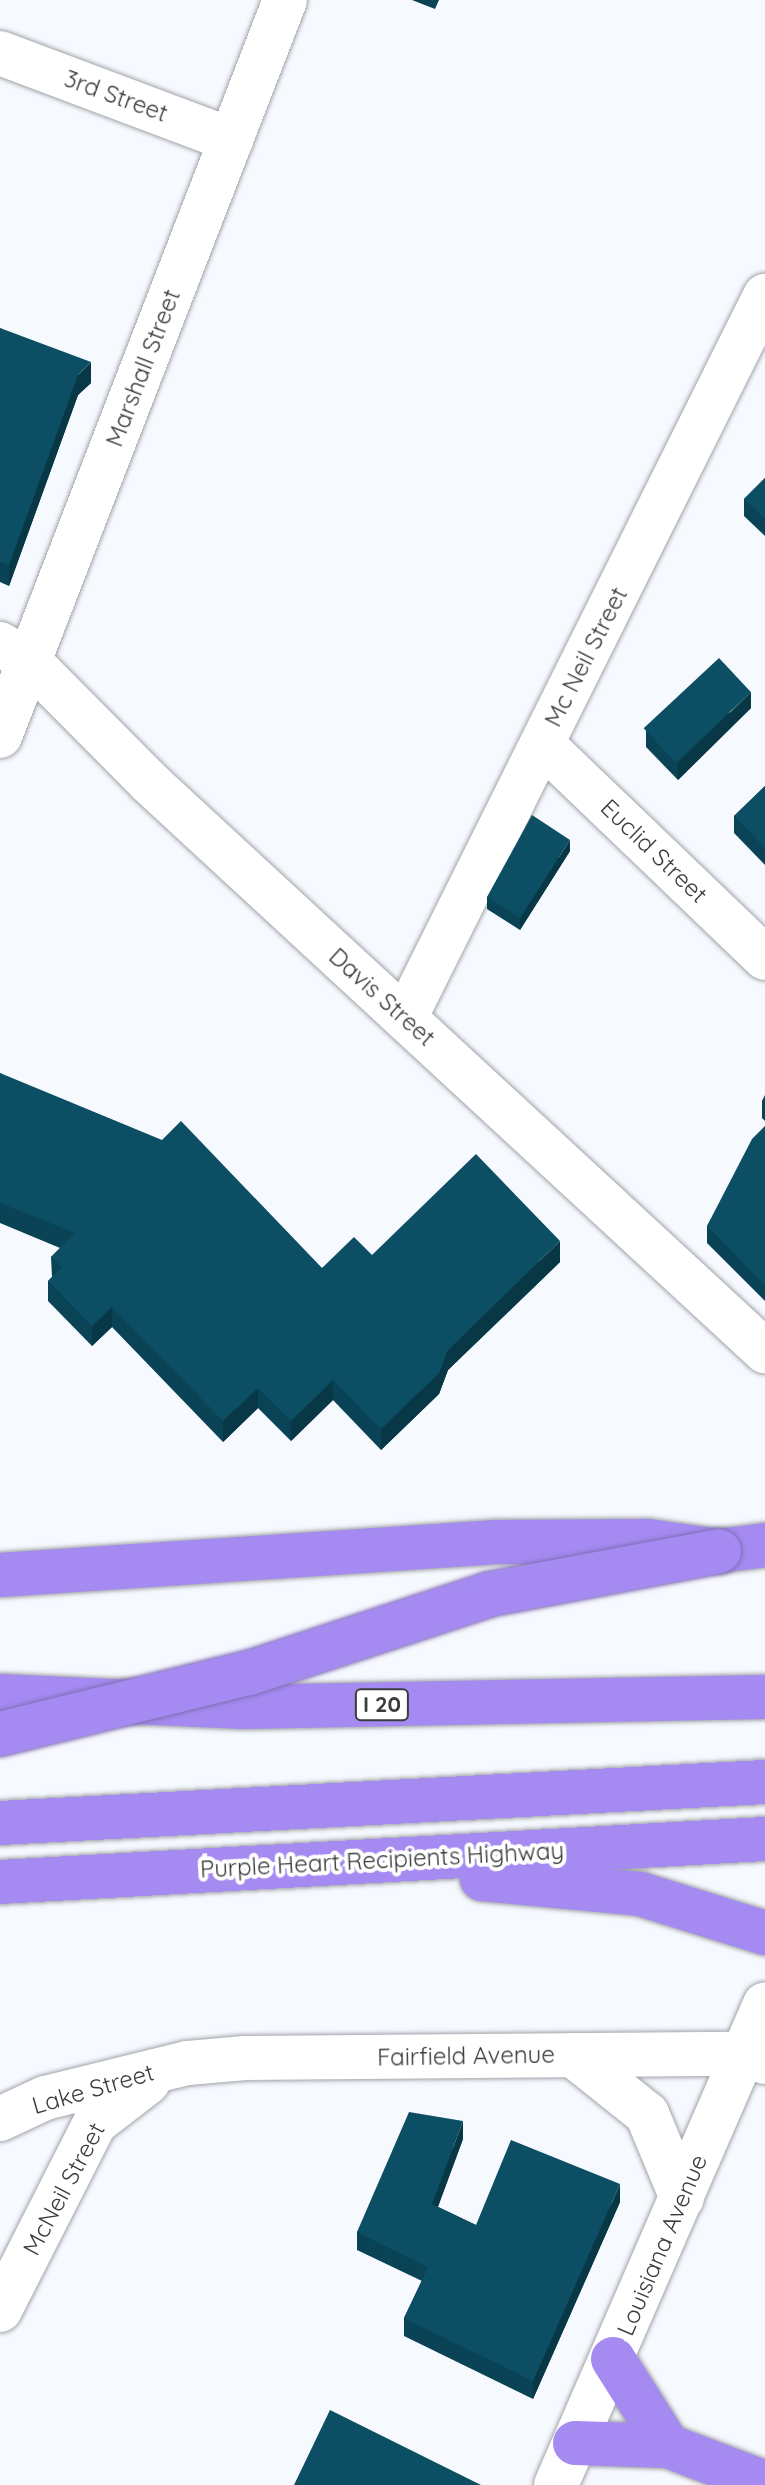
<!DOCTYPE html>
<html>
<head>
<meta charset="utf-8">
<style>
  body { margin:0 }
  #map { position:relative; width:765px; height:2485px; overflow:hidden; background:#f6f9fe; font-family:Quicksand,sans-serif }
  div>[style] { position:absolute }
  .roads { filter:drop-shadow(0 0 2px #a1a4a9) drop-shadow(0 0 2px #a1a4a9) }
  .minor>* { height:44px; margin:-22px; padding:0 22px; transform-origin:22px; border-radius:22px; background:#fff }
  .highway>* { height:44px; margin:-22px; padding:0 22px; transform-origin:22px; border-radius:22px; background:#a58af2 }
  .bridges { filter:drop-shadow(0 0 2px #806fb3) drop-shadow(0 0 2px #806fb3) }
  .highway-bridge>* { height:44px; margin:-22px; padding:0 22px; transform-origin:22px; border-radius:22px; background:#a58af2 }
  .wall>* { inset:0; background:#0a4355 }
  .shaded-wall>* { inset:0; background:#083745 }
  .building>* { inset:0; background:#0c4e63; transform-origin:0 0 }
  span { translate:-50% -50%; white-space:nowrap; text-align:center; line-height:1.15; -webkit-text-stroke:8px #fff; paint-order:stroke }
  .shield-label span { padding:2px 6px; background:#fff; border:2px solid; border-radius:6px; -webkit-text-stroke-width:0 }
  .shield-label { font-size:22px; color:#3b3c3e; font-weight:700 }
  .street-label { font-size:24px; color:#3b3c3e }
</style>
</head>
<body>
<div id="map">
  <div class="roads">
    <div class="minor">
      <div style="left:0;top:53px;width:247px;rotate:20.6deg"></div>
      <div style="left:0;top:644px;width:35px;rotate:31deg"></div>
      <div style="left:30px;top:662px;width:169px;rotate:45.2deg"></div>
      <div style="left:149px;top:782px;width:839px;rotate:42.73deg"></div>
      <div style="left:0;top:736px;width:789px;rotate:-68.83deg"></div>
      <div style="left:542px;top:744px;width:309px;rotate:43.8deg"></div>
      <div style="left:405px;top:1018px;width:807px;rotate:-63.5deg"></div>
      <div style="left:573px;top:2055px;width:95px;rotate:38.6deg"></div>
      <div style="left:647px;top:2114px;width:91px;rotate:67.4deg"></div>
      <div style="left:0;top:2119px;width:50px;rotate:-25deg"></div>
      <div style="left:45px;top:2098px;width:147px;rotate:-13.8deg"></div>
      <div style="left:188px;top:2063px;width:57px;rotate:-5deg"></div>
      <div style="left:245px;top:2058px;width:498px;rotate:-0.5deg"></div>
      <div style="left:743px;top:2054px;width:23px;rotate:20deg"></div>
      <div style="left:0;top:2310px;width:210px;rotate:-63.1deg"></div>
      <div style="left:95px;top:2123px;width:67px;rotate:-37.7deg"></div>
      <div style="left:556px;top:2485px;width:524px;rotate:-66.51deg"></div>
    </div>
    <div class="highway">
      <div style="left:0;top:1575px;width:497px;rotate:-3.8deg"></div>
      <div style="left:496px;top:1542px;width:152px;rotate:-0.4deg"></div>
      <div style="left:648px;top:1541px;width:72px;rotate:8deg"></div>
      <div style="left:719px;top:1551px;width:46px;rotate:-7.4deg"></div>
      <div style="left:0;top:1696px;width:244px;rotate:2.6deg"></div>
      <div style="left:244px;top:1707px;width:521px;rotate:-1.1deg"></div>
      <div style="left:0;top:1823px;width:766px;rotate:-3.07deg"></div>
      <div style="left:482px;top:1879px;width:159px;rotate:5.4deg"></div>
      <div style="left:640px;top:1894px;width:131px;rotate:17.3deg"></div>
      <div style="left:0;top:1882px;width:766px;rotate:-3.22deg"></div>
      <div style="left:613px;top:2359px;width:103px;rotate:57.7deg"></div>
      <div style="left:575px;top:2443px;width:93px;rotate:1.8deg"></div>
      <div style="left:668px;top:2446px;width:104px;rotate:20.9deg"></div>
    </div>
  </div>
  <div class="bridges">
    <div class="highway-bridge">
      <div style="left:0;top:1734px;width:256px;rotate:-13.8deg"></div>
      <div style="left:249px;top:1673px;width:254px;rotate:-18.1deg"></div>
      <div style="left:490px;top:1594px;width:233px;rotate:-10.6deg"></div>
    </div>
  </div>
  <div class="wall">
    <div style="clip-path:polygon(412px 0,439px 0,435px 9px)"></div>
    <div style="clip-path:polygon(0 328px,91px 383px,78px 395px,9px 586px,0 582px)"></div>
    <div style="clip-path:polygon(765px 478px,765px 536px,744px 516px,744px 499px)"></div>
    <div style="clip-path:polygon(751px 708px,678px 780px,646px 747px,646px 730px)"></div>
    <div style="clip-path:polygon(765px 786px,765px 865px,734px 833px,734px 816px)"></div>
    <div style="clip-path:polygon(570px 851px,520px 930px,487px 909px,487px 897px)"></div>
    <div style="clip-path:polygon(0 1073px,322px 1268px,372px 1255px,560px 1262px,448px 1370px,439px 1394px,381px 1450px,333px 1400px,291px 1441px,258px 1408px,223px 1442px,112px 1327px,92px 1346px,48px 1301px,48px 1281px,52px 1277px,51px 1257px,60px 1248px,0 1223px)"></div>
    <div style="clip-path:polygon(765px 1095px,765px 1121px,762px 1118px,762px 1101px)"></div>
    <div style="clip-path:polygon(765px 1126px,765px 1301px,707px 1243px,707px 1226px)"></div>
    <div style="clip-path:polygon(463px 2139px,438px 2207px,476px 2225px,620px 2202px,533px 2399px,404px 2336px,404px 2318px,422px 2281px,357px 2250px,357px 2232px)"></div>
  </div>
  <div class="shaded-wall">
    <div style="clip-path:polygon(91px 362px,91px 383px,78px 395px,9px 586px,9px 565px,78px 375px)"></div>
    <div style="clip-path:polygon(751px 692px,751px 708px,678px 780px,678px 763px)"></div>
    <div style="clip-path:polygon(570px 840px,570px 851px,520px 930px,520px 918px)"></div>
    <div style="clip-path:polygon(560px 1241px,560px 1262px,448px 1370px,439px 1394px,381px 1450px,381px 1429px,448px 1350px)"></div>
    <div style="clip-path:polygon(112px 1307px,112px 1327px,92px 1346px,92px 1326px)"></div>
    <div style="clip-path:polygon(333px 1380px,333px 1400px,291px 1441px,291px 1421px)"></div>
    <div style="clip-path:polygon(258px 1388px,258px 1408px,223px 1442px,223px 1421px)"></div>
    <div style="clip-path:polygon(463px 2121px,463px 2139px,432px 2222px,432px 2204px)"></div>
    <div style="clip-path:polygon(620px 2184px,620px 2202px,533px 2399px,533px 2381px)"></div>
  </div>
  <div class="building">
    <div style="clip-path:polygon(0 328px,91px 362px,78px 375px,9px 565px,0 562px)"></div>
    <div style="clip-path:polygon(765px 478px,765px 519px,744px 499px)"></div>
    <div style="left:719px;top:658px;width:47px;height:103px;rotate:47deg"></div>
    <div style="clip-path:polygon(765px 786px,765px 848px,734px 816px)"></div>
    <div style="clip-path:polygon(532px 815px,570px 840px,520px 918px,487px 897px)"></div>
    <div style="clip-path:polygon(0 1073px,162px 1140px,181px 1121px,322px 1268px,354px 1237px,372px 1255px,476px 1154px,560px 1241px,448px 1350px,439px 1373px,381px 1429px,333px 1380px,291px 1421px,258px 1388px,223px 1421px,112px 1307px,92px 1326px,48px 1281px,62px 1267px,51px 1257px,75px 1233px,0 1203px)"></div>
    <div style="clip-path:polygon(765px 1126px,765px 1285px,707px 1226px,752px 1139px)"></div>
    <div style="clip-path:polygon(409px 2112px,463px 2121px,432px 2204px,476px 2225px,511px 2140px,620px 2184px,533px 2381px,404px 2318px,428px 2267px,357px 2232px)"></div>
    <div style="clip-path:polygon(330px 2410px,481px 2485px,294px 2485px)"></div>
  </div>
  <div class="shield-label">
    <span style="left:382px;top:1705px">I 20</span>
  </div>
  <div class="street-label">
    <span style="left:116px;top:96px;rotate:20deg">3rd Street</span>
    <span style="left:143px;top:368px;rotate:-69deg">Marshall Street</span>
    <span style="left:586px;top:657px;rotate:-63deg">Mc Neil Street</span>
    <span style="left:654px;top:851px;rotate:44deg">Euclid Street</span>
    <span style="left:382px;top:997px;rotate:42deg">Davis Street</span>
    <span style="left:382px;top:1860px;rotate:-3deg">Purple Heart Recipients Highway</span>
    <span style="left:466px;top:2056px;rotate:-1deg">Fairfield Avenue</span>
    <span style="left:93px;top:2089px;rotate:-16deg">Lake Street</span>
    <span style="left:64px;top:2189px;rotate:-62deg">McNeil Street</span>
    <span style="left:662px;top:2245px;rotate:-67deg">Louisiana Avenue</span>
  </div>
</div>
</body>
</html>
